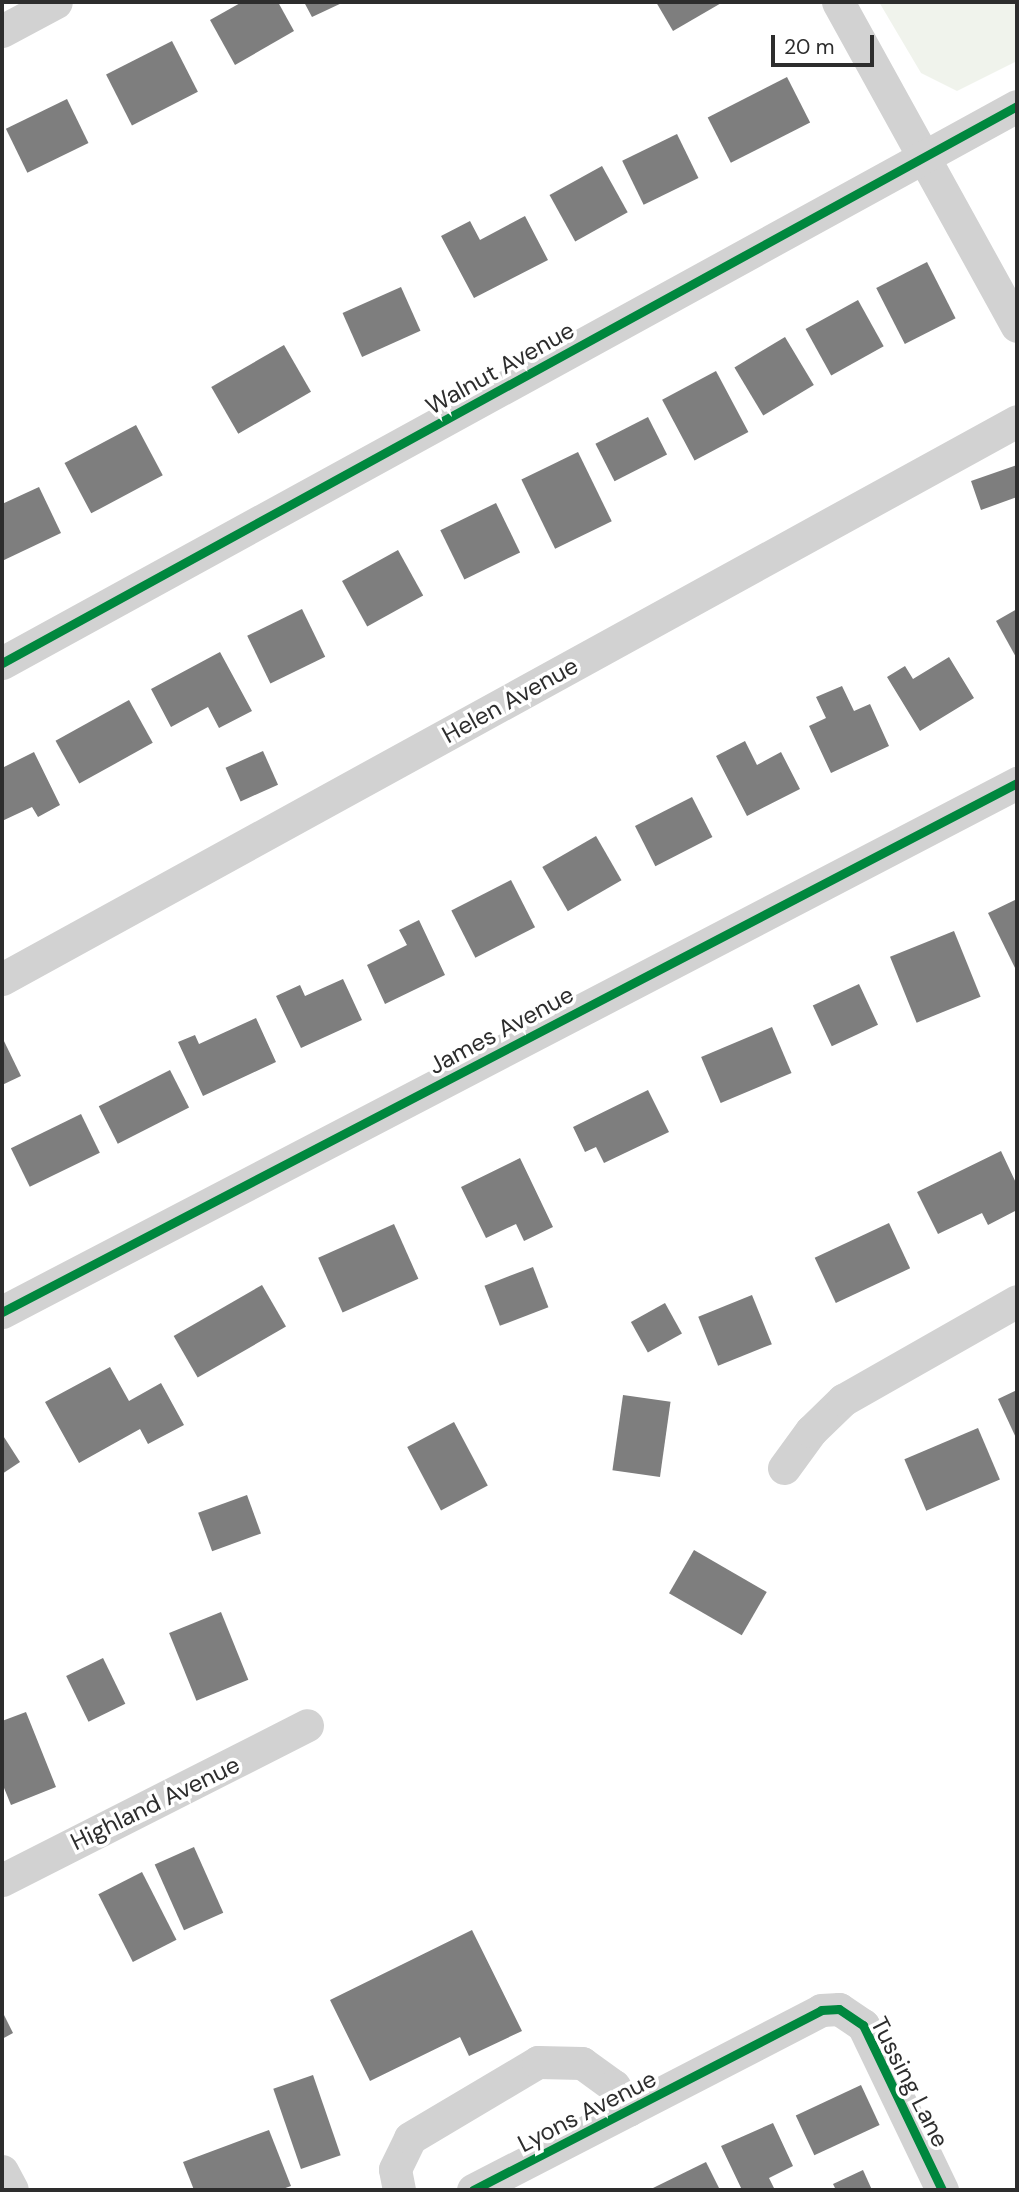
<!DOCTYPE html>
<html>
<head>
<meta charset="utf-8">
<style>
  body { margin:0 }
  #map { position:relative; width:1019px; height:2192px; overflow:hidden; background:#fff; font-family:"DM Sans",sans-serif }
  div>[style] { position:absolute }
  .green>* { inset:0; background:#f0f3ec }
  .building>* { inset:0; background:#7e7e7e; transform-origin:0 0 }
  .minor>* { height:33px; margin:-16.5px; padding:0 16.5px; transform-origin:16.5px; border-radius:16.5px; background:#d2d2d2 }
  .cycleway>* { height:9px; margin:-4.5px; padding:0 4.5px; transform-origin:4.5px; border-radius:4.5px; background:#00873e }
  span { translate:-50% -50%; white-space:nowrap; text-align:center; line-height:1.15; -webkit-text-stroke:7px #fff; paint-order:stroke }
  .street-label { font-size:24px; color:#2d2d2d }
  .frame { position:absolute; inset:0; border:4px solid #2d2d2d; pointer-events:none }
  .scale { position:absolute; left:771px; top:35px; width:103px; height:32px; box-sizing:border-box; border:4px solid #2d2d2d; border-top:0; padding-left:9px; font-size:21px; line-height:24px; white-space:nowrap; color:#2d2d2d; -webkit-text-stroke:5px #fff; paint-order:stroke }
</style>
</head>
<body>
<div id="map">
  <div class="green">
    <div style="clip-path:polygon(879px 2px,1017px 2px,1017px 61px,957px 91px,921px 73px)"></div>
  </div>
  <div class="building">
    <div style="clip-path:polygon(242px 2px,278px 2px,294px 31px,235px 65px,210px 20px)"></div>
    <div style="clip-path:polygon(304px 2px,344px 2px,312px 17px)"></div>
    <div style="clip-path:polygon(656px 2px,723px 2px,673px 31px)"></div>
    <div style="left:172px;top:41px;width:57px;height:74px;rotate:63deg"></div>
    <div style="left:787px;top:77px;width:51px;height:89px;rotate:63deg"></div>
    <div style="left:67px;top:99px;width:49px;height:68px;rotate:64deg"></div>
    <div style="left:677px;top:134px;width:49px;height:61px;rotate:64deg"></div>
    <div style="left:602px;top:166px;width:53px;height:60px;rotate:61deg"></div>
    <div style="clip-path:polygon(525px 216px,548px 260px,474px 298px,441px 236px,470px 221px,480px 240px)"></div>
    <div style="left:927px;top:262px;width:63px;height:57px;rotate:63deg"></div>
    <div style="left:401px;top:287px;width:48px;height:64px;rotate:66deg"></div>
    <div style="left:858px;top:300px;width:53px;height:60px;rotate:61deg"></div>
    <div style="left:785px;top:337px;width:56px;height:59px;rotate:59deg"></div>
    <div style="left:284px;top:345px;width:54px;height:84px;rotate:60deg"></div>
    <div style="left:716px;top:371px;width:69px;height:61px;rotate:62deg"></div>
    <div style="left:648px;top:417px;width:42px;height:59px;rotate:63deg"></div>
    <div style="left:136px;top:425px;width:57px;height:81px;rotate:62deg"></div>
    <div style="left:578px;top:452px;width:77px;height:63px;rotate:64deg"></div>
    <div style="clip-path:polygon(1017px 465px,1017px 497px,981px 510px,971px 481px)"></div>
    <div style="clip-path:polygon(39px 487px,61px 533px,2px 561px,2px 504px)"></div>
    <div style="left:496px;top:503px;width:55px;height:62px;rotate:64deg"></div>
    <div style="left:398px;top:550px;width:52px;height:64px;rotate:61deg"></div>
    <div style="left:302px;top:609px;width:53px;height:61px;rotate:64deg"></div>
    <div style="clip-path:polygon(1017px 609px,1017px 659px,996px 621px)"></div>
    <div style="clip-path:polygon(220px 652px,252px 711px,219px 728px,208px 707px,171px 727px,151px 689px)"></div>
    <div style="clip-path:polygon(949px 657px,974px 698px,920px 731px,887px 677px,905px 666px,913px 679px)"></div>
    <div style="clip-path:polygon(842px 686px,854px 711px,870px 704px,889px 746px,831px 773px,809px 726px,826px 718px,816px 697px)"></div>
    <div style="left:129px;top:700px;width:49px;height:84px;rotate:61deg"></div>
    <div style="clip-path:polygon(745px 741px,757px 765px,781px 752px,800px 789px,747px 816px,716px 756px)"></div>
    <div style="left:263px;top:751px;width:37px;height:41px;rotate:66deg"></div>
    <div style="clip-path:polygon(34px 752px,60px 805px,38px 817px,32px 807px,2px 821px,2px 768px)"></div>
    <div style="left:692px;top:797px;width:45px;height:64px;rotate:63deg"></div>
    <div style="left:596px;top:836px;width:51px;height:62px;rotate:60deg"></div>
    <div style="left:511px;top:880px;width:53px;height:67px;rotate:63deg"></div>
    <div style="clip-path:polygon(1017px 899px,1017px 972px,988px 913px)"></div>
    <div style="clip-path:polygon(419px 920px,445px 975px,385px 1004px,367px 965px,407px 945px,399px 930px)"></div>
    <div style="left:954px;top:931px;width:71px;height:69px;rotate:68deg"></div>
    <div style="clip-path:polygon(343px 979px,362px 1020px,301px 1048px,276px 996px,300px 985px,305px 996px)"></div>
    <div style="left:859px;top:984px;width:45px;height:51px;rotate:65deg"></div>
    <div style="clip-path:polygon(256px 1018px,276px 1062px,203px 1096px,178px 1042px,195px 1035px,199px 1044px)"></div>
    <div style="left:772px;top:1027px;width:50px;height:77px;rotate:67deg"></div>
    <div style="clip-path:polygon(2px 1037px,21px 1076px,2px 1085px)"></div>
    <div style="left:170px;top:1070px;width:42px;height:80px;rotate:63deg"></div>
    <div style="clip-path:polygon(648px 1090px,669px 1132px,604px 1163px,596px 1147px,585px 1152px,573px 1127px)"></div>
    <div style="left:81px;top:1114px;width:43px;height:78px;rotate:64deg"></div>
    <div style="clip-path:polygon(1001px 1151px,1017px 1185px,1017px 1210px,988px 1225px,982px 1213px,938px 1234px,917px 1192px)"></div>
    <div style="clip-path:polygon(520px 1158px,553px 1227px,524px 1241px,516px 1224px,486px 1238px,461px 1187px)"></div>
    <div style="left:889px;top:1223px;width:50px;height:82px;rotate:65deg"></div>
    <div style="left:394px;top:1224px;width:60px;height:83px;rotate:66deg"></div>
    <div style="left:533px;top:1267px;width:43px;height:52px;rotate:69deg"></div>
    <div style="left:262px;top:1285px;width:48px;height:102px;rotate:60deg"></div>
    <div style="left:752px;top:1295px;width:53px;height:58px;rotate:68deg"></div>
    <div style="left:665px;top:1303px;width:35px;height:39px;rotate:61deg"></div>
    <div style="clip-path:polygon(110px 1367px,129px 1401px,161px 1383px,184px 1425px,148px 1444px,140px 1429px,79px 1463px,45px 1402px)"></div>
    <div style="clip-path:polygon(1017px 1390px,1017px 1440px,998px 1399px)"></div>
    <div style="left:623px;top:1395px;width:48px;height:76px;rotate:8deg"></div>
    <div style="left:454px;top:1422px;width:72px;height:53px;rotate:62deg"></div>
    <div style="left:978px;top:1428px;width:56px;height:80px;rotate:67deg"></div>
    <div style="clip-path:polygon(2px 1434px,20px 1462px,2px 1474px)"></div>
    <div style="left:247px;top:1495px;width:41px;height:52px;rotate:70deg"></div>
    <div style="left:694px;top:1550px;width:84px;height:50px;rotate:30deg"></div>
    <div style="left:221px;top:1612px;width:73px;height:56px;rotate:68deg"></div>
    <div style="left:103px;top:1658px;width:51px;height:41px;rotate:64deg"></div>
    <div style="clip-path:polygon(26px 1712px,56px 1787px,11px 1805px,2px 1783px,2px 1721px)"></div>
    <div style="left:194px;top:1847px;width:72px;height:43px;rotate:66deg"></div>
    <div style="left:142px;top:1872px;width:76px;height:49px;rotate:63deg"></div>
    <div style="clip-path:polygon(472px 1930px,522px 2031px,469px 2056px,460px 2037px,370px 2081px,330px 2000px)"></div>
    <div style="clip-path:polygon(2px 2011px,13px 2033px,2px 2039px)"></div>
    <div style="left:313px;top:2075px;width:85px;height:42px;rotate:71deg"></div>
    <div style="left:861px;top:2085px;width:44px;height:72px;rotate:65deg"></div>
    <div style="clip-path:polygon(773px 2123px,793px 2166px,769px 2178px,775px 2190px,742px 2190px,721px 2146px)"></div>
    <div style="clip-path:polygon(269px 2130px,291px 2186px,280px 2190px,194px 2190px,183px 2162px)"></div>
    <div style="clip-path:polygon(706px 2162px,720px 2190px,654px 2190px,653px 2188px)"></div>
    <div style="clip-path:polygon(863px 2170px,872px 2190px,836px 2190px,833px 2184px)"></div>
  </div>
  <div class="minor">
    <div style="left:838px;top:2px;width:370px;rotate:61.1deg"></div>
    <div style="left:2px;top:31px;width:61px;rotate:-28.2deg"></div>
    <div style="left:2px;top:663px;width:1158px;rotate:-28.76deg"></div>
    <div style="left:2px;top:979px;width:1158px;rotate:-28.8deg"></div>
    <div style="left:2px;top:1312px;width:1145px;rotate:-27.53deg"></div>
    <div style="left:784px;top:1468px;width:46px;rotate:-53.9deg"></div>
    <div style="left:811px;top:1431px;width:45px;rotate:-44.1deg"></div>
    <div style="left:843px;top:1400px;width:200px;rotate:-29.6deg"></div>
    <div style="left:2px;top:1880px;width:342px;rotate:-26.9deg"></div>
    <div style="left:2px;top:2171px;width:21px;rotate:62deg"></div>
    <div style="left:399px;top:2190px;width:21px;rotate:-101deg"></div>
    <div style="left:395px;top:2169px;width:34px;rotate:-64deg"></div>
    <div style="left:410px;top:2138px;width:149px;rotate:-30.7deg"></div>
    <div style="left:538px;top:2062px;width:44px;rotate:1.3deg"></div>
    <div style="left:582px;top:2063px;width:39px;rotate:36deg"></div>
    <div style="left:614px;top:2086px;width:28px;rotate:58deg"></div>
    <div style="left:473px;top:2190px;width:392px;rotate:-27.3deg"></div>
    <div style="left:821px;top:2010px;width:18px;rotate:-3deg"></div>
    <div style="left:839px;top:2009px;width:29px;rotate:34deg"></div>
    <div style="left:863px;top:2025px;width:183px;rotate:64.4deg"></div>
  </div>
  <div class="cycleway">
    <div style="left:2px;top:663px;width:1158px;rotate:-28.76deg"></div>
    <div style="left:2px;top:1312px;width:1145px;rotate:-27.53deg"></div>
    <div style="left:473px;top:2190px;width:392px;rotate:-27.3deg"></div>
    <div style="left:821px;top:2010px;width:18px;rotate:-3deg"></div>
    <div style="left:839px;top:2009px;width:29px;rotate:34deg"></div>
    <div style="left:863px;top:2025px;width:183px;rotate:64.4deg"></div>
  </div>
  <div class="street-label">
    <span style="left:500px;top:368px;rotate:-29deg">Walnut Avenue</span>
    <span style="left:510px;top:700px;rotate:-29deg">Helen Avenue</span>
    <span style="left:501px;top:1030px;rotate:-28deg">James Avenue</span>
    <span style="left:155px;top:1803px;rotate:-26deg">Highland Avenue</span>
    <span style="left:910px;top:2082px;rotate:63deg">Tussing Lane</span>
    <span style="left:587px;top:2111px;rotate:-27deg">Lyons Avenue</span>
  </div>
  <div class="frame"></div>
  <div class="scale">20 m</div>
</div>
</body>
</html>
